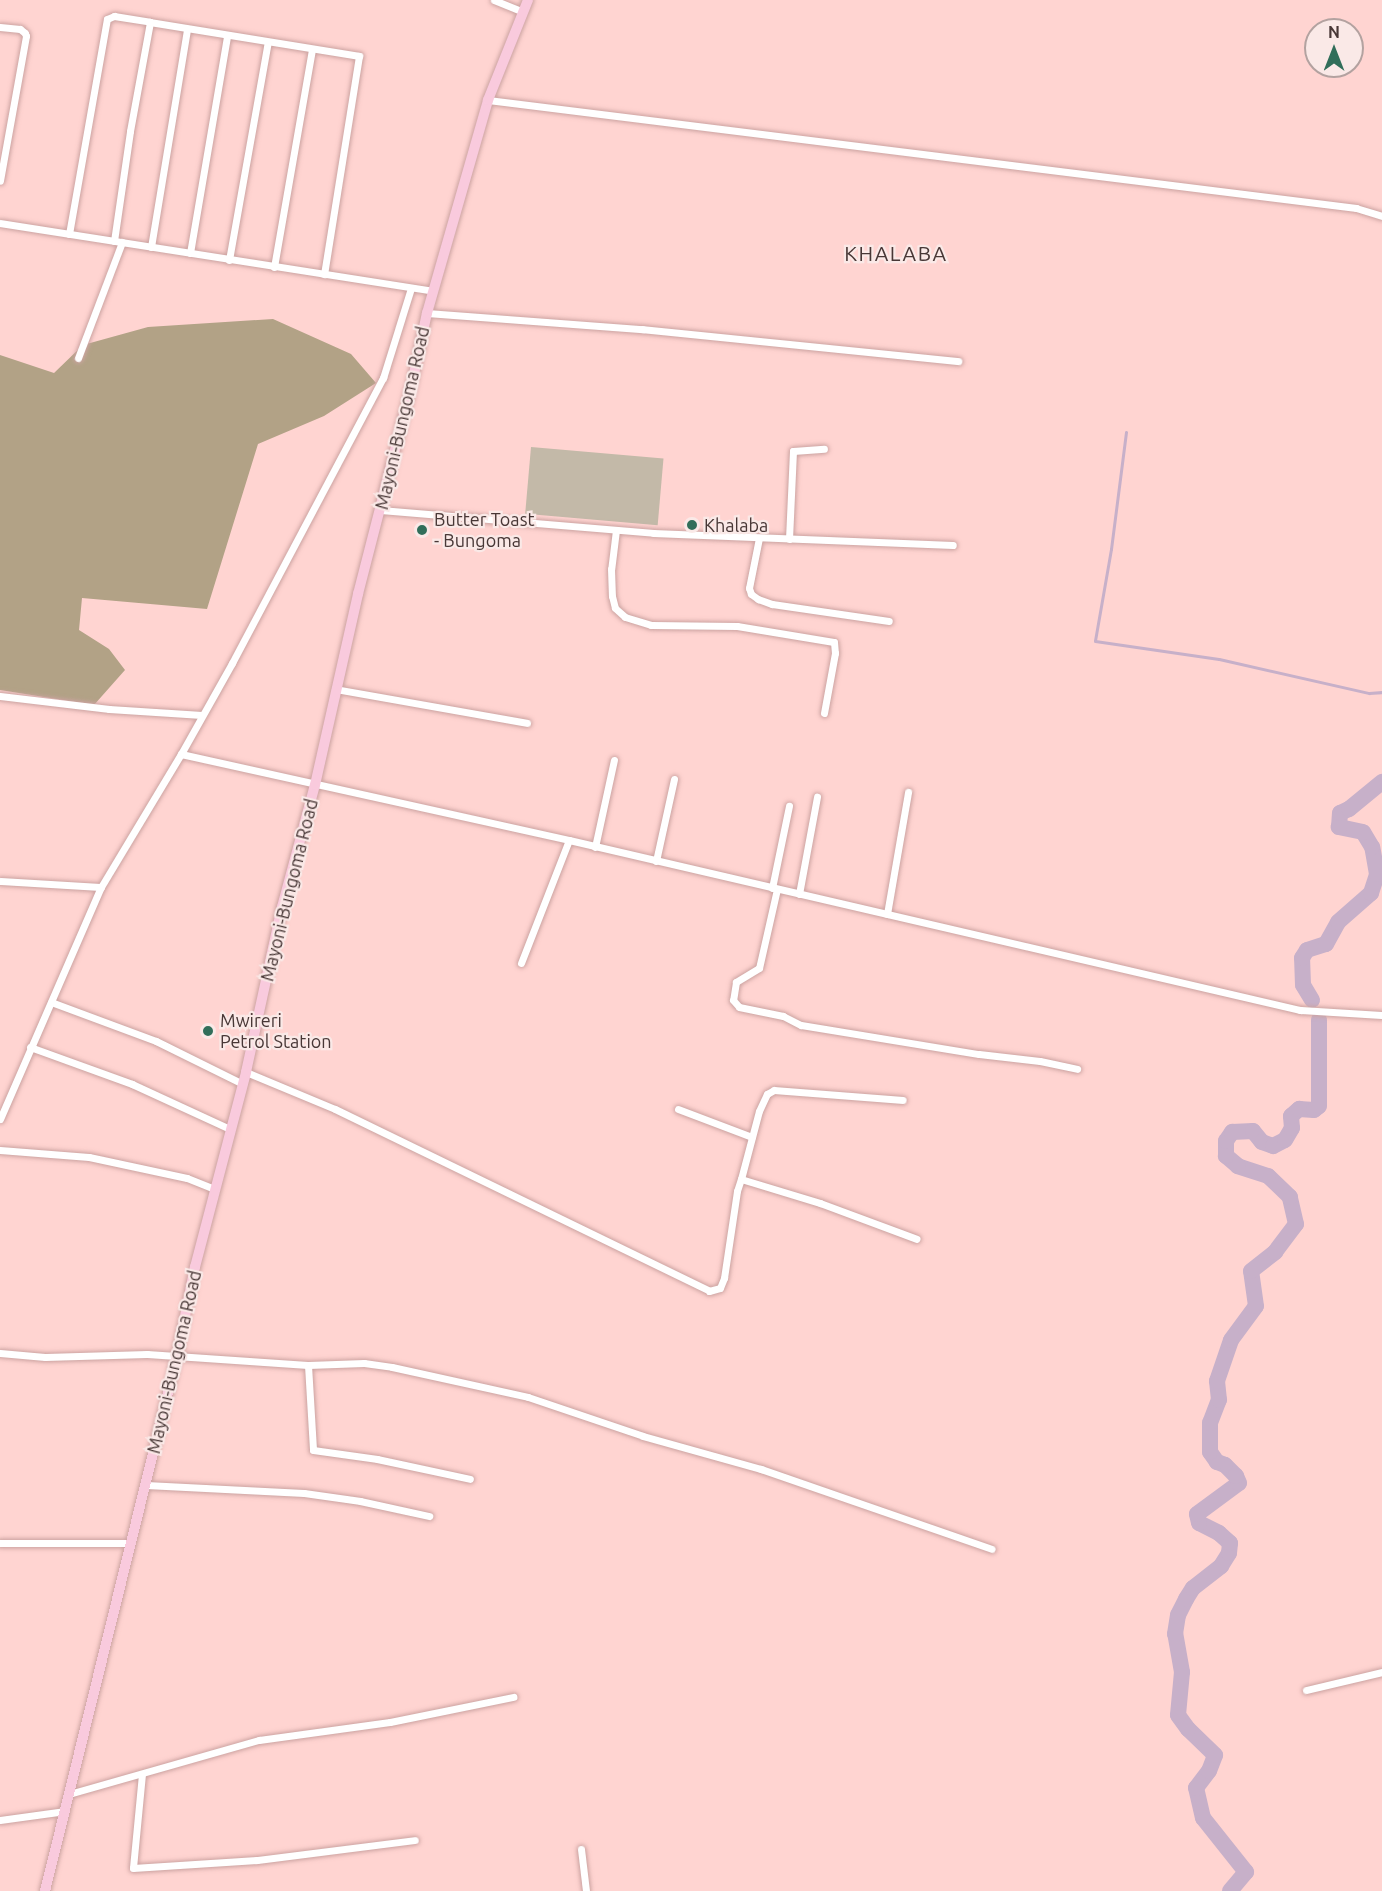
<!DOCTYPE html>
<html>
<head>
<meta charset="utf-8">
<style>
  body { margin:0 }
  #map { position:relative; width:1382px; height:1891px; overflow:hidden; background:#ffd4d1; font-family:Ubuntu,sans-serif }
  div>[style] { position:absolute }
  .green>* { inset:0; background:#c3b9a8; transform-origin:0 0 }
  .forest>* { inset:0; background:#b2a286 }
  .stream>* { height:3px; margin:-1.5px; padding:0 1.5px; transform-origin:1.5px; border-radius:1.5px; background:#c7b0c9 }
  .river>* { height:16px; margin:-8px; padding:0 8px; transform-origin:8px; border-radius:8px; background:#c7b0c9 }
  .roads { filter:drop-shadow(0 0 2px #cca3a1) drop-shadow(0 0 2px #cca3a1) }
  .street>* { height:7px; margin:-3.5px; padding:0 3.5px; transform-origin:3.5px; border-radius:3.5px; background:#fff }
  .primary>* { height:10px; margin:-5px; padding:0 5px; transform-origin:5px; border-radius:5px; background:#f9cadd }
  .dots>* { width:16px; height:16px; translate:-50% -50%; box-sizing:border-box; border:3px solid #fae9e7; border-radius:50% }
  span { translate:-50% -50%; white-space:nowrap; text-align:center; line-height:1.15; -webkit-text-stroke:4.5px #fae9e7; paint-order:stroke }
  .street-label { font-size:18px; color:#483736 }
  .poi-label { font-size:18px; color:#483736 }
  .left { translate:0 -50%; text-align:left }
  .quarter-label { font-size:21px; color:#483736; letter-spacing:1.5px }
  .north { position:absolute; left:1304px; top:18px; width:60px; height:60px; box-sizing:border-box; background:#fae9e7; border:2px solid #b3a2a0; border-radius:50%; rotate:0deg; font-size:16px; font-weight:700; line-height:24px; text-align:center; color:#483736 }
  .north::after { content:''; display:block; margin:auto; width:21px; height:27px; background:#316e5a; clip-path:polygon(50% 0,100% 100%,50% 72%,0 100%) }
</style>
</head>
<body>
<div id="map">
  <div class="green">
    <div style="left:531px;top:447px;width:133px;height:67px;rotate:5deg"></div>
  </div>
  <div class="forest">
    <div style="clip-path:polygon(273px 319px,351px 354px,376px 383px,324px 416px,258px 444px,207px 609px,82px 598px,79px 630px,109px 649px,125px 670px,94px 705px,0 690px,0 355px,54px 373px,83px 345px,148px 327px)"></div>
  </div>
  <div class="stream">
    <div style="left:1126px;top:432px;width:118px;rotate:97.3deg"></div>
    <div style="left:1111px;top:549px;width:93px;rotate:99.9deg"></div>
    <div style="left:1095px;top:641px;width:125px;rotate:8.3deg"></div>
    <div style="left:1219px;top:659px;width:154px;rotate:12.8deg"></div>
    <div style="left:1369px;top:693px;width:13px;rotate:-4deg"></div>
  </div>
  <div class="river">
    <div style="left:1312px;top:1000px;width:17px;rotate:-121deg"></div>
    <div style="left:1303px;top:985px;width:27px;rotate:-92deg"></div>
    <div style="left:1302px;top:958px;width:9px;rotate:-58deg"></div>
    <div style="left:1307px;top:950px;width:20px;rotate:-18deg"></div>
    <div style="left:1326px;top:944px;width:25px;rotate:-61deg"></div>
    <div style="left:1338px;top:922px;width:44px;rotate:-41.3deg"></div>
    <div style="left:1371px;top:893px;width:20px;rotate:-72deg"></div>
    <div style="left:1377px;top:874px;width:27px;rotate:-100deg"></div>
    <div style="left:1372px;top:847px;width:17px;rotate:-121deg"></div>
    <div style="left:1363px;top:832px;width:25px;rotate:-168deg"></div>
    <div style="left:1339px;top:827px;width:14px;rotate:-86deg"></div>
    <div style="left:1340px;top:813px;width:10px;rotate:-24deg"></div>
    <div style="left:1349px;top:809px;width:43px;rotate:-39.3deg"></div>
    <div style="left:1230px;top:1891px;width:25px;rotate:-50deg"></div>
    <div style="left:1246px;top:1872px;width:69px;rotate:-128.5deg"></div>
    <div style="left:1203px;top:1818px;width:31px;rotate:-103deg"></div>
    <div style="left:1196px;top:1788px;width:21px;rotate:-53deg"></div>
    <div style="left:1209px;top:1771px;width:17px;rotate:-69deg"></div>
    <div style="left:1215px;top:1755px;width:37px;rotate:-136deg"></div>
    <div style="left:1188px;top:1729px;width:17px;rotate:-126deg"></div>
    <div style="left:1178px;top:1715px;width:43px;rotate:-84.7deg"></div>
    <div style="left:1182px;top:1672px;width:39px;rotate:-100deg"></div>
    <div style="left:1175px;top:1634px;width:19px;rotate:-81deg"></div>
    <div style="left:1178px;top:1615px;width:18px;rotate:-63deg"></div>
    <div style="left:1186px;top:1599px;width:13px;rotate:-58deg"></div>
    <div style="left:1193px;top:1588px;width:36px;rotate:-38deg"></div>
    <div style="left:1221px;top:1566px;width:15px;rotate:-58deg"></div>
    <div style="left:1229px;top:1553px;width:10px;rotate:-84deg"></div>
    <div style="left:1230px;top:1543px;width:15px;rotate:-138deg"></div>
    <div style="left:1219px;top:1533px;width:22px;rotate:-153deg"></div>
    <div style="left:1199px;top:1523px;width:9px;rotate:-103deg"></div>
    <div style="left:1197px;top:1514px;width:52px;rotate:-36.4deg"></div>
    <div style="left:1239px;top:1483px;width:8px;rotate:-113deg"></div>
    <div style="left:1236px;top:1476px;width:16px;rotate:-135deg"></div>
    <div style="left:1225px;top:1465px;width:9px;rotate:-159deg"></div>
    <div style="left:1217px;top:1462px;width:12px;rotate:-125deg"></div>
    <div style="left:1210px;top:1452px;width:29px;rotate:-90deg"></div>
    <div style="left:1210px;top:1423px;width:25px;rotate:-69deg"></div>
    <div style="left:1219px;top:1400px;width:19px;rotate:-96deg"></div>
    <div style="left:1217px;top:1381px;width:43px;rotate:-71.1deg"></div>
    <div style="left:1231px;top:1340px;width:42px;rotate:-53.7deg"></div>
    <div style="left:1256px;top:1306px;width:35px;rotate:-98deg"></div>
    <div style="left:1251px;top:1271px;width:31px;rotate:-38deg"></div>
    <div style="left:1275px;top:1252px;width:35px;rotate:-53deg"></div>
    <div style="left:1296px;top:1224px;width:28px;rotate:-103deg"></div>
    <div style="left:1290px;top:1197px;width:30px;rotate:-136deg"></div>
    <div style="left:1268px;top:1176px;width:32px;rotate:-162deg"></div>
    <div style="left:1238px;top:1166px;width:16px;rotate:-140deg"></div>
    <div style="left:1226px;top:1156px;width:15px;rotate:-90deg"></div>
    <div style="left:1226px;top:1141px;width:11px;rotate:-56deg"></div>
    <div style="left:1232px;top:1132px;width:21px;rotate:-3deg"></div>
    <div style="left:1253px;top:1131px;width:14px;rotate:51deg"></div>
    <div style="left:1262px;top:1142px;width:12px;rotate:20deg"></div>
    <div style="left:1273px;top:1146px;width:13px;rotate:-27deg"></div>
    <div style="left:1285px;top:1140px;width:14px;rotate:-60deg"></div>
    <div style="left:1292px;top:1128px;width:12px;rotate:-95deg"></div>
    <div style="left:1291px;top:1116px;width:11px;rotate:-41deg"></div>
    <div style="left:1299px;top:1109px;width:15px;rotate:4deg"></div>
    <div style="left:1314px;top:1110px;width:6px;rotate:-39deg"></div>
    <div style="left:1319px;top:1106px;width:86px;rotate:-90deg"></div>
  </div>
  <div class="roads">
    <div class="street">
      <div style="left:494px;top:0;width:31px;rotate:22deg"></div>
      <div style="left:0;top:27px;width:20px;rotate:6deg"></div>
      <div style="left:20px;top:29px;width:6px;rotate:39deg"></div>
      <div style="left:25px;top:33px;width:3px;rotate:72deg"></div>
      <div style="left:26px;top:36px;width:147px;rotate:100.2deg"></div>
      <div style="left:488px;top:100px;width:875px;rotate:7.09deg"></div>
      <div style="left:1356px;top:208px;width:27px;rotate:17deg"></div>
      <div style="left:0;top:223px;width:437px;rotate:8.9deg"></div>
      <div style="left:69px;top:234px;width:218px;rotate:-80deg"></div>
      <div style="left:107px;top:19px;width:8px;rotate:-23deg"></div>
      <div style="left:114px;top:16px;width:36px;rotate:9deg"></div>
      <div style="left:150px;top:22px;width:212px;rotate:9.2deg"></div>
      <div style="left:359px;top:56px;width:221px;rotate:99.1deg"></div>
      <div style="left:114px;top:241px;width:111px;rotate:-81.7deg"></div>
      <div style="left:130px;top:131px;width:111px;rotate:-79.6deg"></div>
      <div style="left:151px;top:247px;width:221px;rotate:-80.6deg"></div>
      <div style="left:190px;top:253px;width:220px;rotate:-80.3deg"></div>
      <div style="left:229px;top:260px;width:221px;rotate:-79.9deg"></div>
      <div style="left:274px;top:267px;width:220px;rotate:-80.1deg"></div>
      <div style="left:427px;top:313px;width:216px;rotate:4.3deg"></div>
      <div style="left:642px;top:329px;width:318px;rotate:5.8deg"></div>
      <div style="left:78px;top:358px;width:124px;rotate:-69.2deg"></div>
      <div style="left:381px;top:510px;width:273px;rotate:4.8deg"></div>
      <div style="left:653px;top:533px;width:300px;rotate:2.3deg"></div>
      <div style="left:616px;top:530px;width:39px;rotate:97deg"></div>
      <div style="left:611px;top:569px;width:27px;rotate:88deg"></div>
      <div style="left:612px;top:596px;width:12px;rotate:76deg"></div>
      <div style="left:615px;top:608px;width:13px;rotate:42deg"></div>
      <div style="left:625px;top:617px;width:27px;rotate:17deg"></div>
      <div style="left:651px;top:625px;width:86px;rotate:0.7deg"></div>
      <div style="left:737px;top:626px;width:98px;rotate:9.4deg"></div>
      <div style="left:834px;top:642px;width:11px;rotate:85deg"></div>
      <div style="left:835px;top:653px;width:61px;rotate:100.4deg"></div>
      <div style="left:759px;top:538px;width:51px;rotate:101.3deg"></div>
      <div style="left:749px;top:588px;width:6px;rotate:72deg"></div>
      <div style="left:751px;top:594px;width:9px;rotate:36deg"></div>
      <div style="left:758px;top:599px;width:15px;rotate:20deg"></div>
      <div style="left:772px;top:604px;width:118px;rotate:8.3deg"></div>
      <div style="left:789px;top:539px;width:88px;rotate:-87.4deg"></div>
      <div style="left:793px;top:451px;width:31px;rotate:-4deg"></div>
      <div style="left:335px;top:689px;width:195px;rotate:10deg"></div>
      <div style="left:0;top:696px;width:110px;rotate:6.8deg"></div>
      <div style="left:109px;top:709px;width:93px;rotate:3.7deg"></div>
      <div style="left:181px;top:754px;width:397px;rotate:12.5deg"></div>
      <div style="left:569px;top:840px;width:751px;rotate:13.09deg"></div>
      <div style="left:1300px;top:1010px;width:82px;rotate:3.5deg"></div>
      <div style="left:595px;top:847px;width:89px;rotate:-77.7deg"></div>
      <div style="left:656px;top:861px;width:84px;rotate:-77.6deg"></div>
      <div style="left:0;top:881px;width:101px;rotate:3.4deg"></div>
      <div style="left:772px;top:888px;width:84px;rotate:-78.3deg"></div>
      <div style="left:777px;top:889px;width:81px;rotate:102.8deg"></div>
      <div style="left:759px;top:968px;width:27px;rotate:149deg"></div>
      <div style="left:736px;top:982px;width:18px;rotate:99deg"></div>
      <div style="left:733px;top:1000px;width:9px;rotate:49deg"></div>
      <div style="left:739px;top:1007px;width:45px;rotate:11.6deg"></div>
      <div style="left:783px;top:1016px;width:20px;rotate:27deg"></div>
      <div style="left:801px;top:1025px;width:180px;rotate:9.3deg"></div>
      <div style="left:979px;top:1054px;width:61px;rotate:6.5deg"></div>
      <div style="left:1040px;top:1061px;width:38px;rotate:12deg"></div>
      <div style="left:799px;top:894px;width:99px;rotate:-79.5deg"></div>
      <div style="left:887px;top:914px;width:124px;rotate:-80.2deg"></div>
      <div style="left:521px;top:963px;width:132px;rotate:-68.7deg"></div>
      <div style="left:51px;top:1002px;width:112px;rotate:20.4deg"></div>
      <div style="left:156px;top:1041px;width:95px;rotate:26.3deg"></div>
      <div style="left:30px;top:1047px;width:109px;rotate:19.9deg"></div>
      <div style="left:132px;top:1084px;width:108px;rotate:24.7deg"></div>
      <div style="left:246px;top:1072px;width:96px;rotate:22.6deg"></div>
      <div style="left:335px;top:1109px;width:416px;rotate:25.9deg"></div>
      <div style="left:709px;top:1291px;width:11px;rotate:-15deg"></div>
      <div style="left:720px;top:1288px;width:11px;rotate:-68deg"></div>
      <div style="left:724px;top:1278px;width:88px;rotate:-81.5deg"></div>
      <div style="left:737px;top:1191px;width:13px;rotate:-72deg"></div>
      <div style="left:741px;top:1179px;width:83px;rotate:16.9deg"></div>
      <div style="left:820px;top:1203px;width:103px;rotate:20.4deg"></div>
      <div style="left:678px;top:1109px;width:79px;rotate:20.7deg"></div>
      <div style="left:0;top:1119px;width:253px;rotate:-66.5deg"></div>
      <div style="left:101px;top:887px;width:155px;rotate:-59deg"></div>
      <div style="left:181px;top:754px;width:104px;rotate:-60.7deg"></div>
      <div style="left:232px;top:663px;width:323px;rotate:-62.1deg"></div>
      <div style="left:383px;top:378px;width:94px;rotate:-72.7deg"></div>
      <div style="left:0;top:1150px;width:89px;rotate:4.5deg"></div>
      <div style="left:89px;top:1157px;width:100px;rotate:12.1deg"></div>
      <div style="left:187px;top:1178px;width:31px;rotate:22deg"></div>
      <div style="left:741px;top:1179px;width:70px;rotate:-75.2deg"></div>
      <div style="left:759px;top:1111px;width:19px;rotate:-65deg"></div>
      <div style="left:767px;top:1094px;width:8px;rotate:-30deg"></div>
      <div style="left:774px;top:1090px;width:129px;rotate:4.4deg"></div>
      <div style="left:0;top:1353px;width:45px;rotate:5.1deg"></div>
      <div style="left:45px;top:1357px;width:102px;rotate:-1.7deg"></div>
      <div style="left:147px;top:1354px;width:161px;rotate:3.9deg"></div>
      <div style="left:308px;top:1365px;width:56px;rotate:-2deg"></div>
      <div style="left:364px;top:1363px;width:28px;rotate:8deg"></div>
      <div style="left:392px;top:1367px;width:139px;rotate:12.4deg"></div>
      <div style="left:528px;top:1397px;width:121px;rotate:18.7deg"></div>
      <div style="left:643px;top:1436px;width:123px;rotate:15.6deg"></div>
      <div style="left:761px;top:1469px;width:244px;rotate:19.1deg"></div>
      <div style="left:308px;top:1365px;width:85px;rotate:86.6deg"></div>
      <div style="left:313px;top:1450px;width:65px;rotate:8deg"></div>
      <div style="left:377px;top:1459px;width:95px;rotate:12.1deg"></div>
      <div style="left:146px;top:1485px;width:158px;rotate:2.9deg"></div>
      <div style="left:304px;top:1493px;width:57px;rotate:8.1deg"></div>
      <div style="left:360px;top:1501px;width:71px;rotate:12.3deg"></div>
      <div style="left:0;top:1543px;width:129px"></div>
      <div style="left:1306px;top:1690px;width:78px;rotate:-13.3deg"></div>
      <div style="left:142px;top:1774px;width:94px;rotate:95.5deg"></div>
      <div style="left:133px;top:1868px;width:124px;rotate:-3.7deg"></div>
      <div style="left:257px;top:1860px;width:159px;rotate:-7.2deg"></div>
      <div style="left:69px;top:1794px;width:198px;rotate:-15.9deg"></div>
      <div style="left:259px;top:1740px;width:132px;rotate:-7.8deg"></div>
      <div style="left:390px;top:1722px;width:126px;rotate:-11.5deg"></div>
      <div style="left:0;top:1820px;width:66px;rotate:-7.9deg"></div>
      <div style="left:581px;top:1849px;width:42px;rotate:83.2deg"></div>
    </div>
    <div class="primary">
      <div style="left:45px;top:1891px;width:551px;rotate:-76.14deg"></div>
      <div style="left:177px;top:1356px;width:91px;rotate:-78.6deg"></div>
      <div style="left:195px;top:1267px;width:202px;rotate:-75.3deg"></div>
      <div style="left:246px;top:1072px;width:169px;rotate:-77.7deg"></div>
      <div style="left:282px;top:907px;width:126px;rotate:-74.9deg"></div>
      <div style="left:315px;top:785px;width:196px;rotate:-77.3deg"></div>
      <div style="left:358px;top:594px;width:213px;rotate:-75.6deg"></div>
      <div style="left:411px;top:388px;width:77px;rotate:-78deg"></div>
      <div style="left:427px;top:313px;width:222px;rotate:-74deg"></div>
      <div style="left:488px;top:100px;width:108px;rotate:-68.2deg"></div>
    </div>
  </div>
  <div class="dots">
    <div style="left:692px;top:525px;background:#316e5a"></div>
    <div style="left:422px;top:530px;background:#316e5a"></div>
    <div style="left:208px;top:1031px;background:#316e5a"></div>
  </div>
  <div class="street-label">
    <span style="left:402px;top:418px;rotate:-77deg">Mayoni-Bungoma Road</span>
    <span style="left:289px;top:890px;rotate:-76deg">Mayoni-Bungoma Road</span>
    <span style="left:174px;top:1362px;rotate:-77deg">Mayoni-Bungoma Road</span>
  </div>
  <div class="poi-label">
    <span class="left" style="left:434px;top:530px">Butter Toast<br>- Bungoma</span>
    <span class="left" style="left:704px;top:525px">Khalaba</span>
    <span class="left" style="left:220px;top:1031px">Mwireri<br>Petrol Station</span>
  </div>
  <div class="quarter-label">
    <span style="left:896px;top:253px">KHALABA</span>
  </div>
  <div class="north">N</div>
</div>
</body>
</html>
